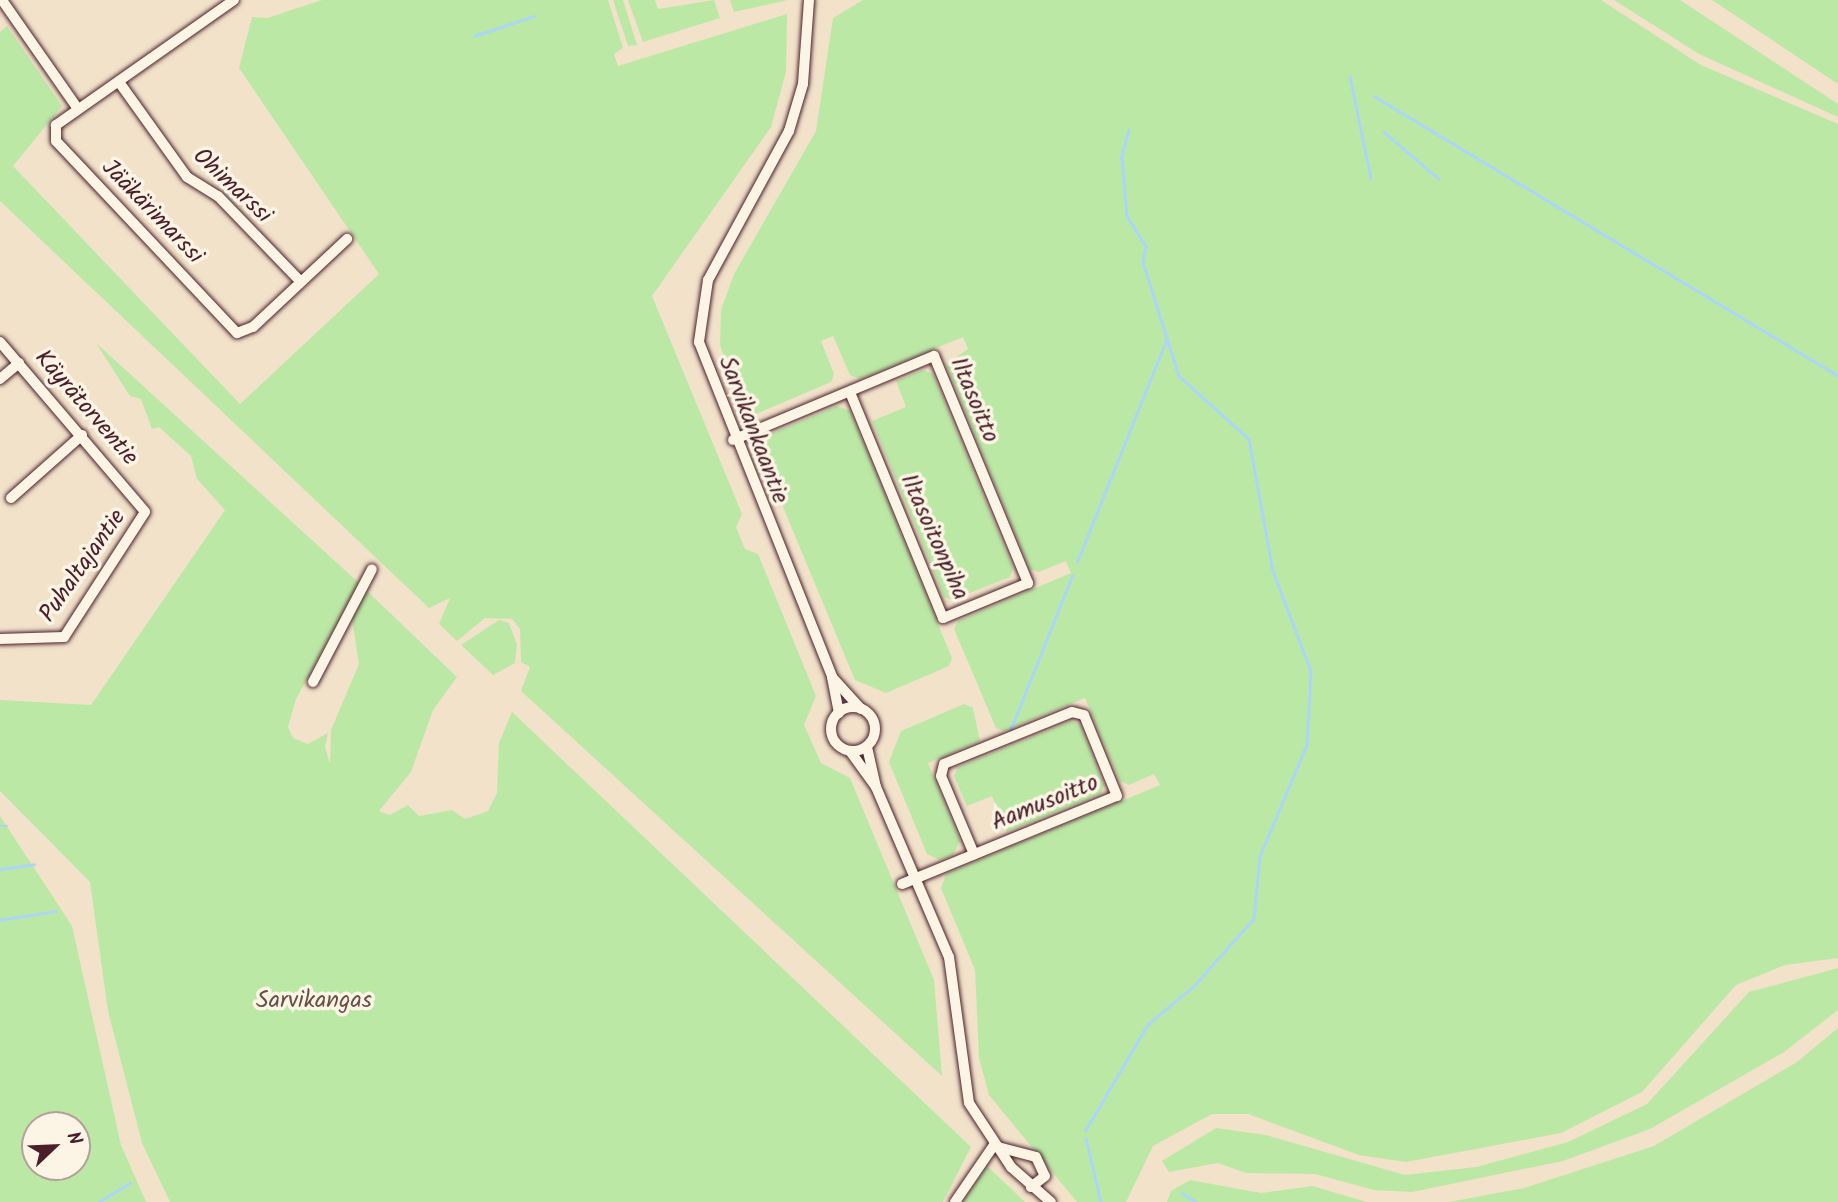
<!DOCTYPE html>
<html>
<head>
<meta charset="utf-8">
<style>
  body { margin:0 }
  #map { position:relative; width:1838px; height:1202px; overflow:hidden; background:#f2e2ca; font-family:Kalam,sans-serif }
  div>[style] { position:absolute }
  .green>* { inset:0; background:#bce8a6 }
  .stream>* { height:2.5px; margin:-1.25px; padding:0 1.25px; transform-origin:1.25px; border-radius:1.25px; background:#add5f8 }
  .roads { filter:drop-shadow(0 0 2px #4a1f2b) drop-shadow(0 0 2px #4a1f2b) }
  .minor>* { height:10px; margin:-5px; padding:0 5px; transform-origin:5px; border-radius:5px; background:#fcf5e5 }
  .minor>.ring { margin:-5px; padding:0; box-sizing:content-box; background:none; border:10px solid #fcf5e5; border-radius:50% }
  span { translate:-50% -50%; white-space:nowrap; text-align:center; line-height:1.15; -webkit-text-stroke:7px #fcf5e5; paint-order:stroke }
  .street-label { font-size:24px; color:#4a1f2b }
  .park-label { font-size:24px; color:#66514a }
  .north { position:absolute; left:21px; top:1111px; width:70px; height:70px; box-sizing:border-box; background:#fcf5e5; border:2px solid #b59f9b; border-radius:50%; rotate:67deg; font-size:19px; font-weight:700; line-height:28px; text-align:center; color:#4a1f2b }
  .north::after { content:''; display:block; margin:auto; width:24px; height:32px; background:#4a1f2b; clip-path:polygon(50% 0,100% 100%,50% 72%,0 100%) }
</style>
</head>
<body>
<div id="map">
  <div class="green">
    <div style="clip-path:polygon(322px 0,608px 0,623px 48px,614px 54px,618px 66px,787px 14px,786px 72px,771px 127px,652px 296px,742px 514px,736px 527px,745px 549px,758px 554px,816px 696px,804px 725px,821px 763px,850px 778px,934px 980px,942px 1076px,521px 691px,530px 667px,521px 662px,520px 629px,512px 619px,485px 618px,457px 641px,439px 624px,450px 598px,429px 608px,0 201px,0 32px,7px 26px,62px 106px,13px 166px,240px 404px,379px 274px,239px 68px,252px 17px,267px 18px)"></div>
    <div style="clip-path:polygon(613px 0,623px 0,637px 45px,628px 46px)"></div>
    <div style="clip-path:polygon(628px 0,655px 0,658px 9px,714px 0,720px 18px,643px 42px)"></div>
    <div style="clip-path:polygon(730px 0,788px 0,734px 12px)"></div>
    <div style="clip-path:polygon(863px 0,1601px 0,1701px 65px,1838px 124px,1838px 958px,1785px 965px,1736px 985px,1642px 1092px,1561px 1133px,1406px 1162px,1359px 1155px,1248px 1114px,1212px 1114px,1153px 1146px,1126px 1202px,1077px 1202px,989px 1095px,979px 1058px,975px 970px,941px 888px,946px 874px,1160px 785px,1154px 774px,1129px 785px,1120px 781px,1085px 698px,1004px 731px,996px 728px,954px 629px,958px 621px,1071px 573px,1066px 561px,1039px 572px,1030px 569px,946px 364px,968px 349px,963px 337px,860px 379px,850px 375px,833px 336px,821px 341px,834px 374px,831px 382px,756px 414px,742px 408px,720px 345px,721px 310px,734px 274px,816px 131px,833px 18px)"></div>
    <div style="clip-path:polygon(1614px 0,1680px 0,1838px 104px,1838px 117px,1699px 54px)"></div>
    <div style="clip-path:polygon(1712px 0,1838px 0,1838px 84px)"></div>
    <div style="clip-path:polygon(96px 343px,359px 583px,296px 699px,288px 727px,293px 738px,308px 744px,328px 733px,325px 747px,330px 764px,331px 730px,359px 664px,352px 619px,367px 591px,457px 677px,433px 710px,411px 772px,379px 811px,390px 815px,408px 805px,419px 816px,452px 810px,465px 819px,488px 811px,497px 793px,499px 743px,512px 712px,971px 1147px,943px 1202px,170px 1202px,142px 1143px,108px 1011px,90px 882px,0 791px,0 700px,91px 705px,225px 510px,197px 479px,191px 456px,159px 427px,152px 429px,141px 399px,130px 396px)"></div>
    <div style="clip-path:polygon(923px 370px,933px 374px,1013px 568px,1010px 577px,952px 600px,944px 597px,872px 421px,906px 407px,896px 381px)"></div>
    <div style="clip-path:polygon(837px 406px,850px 411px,952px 658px,949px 666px,886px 693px,855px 680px,759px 449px,765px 436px)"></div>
    <div style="clip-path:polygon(499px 620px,509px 623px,517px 645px,515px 663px,493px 675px,461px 645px)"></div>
    <div style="clip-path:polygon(964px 704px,973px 708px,980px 741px,928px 763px,960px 841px,953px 855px,940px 860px,927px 854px,889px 762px,901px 731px)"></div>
    <div style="clip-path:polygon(1071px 721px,1080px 724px,1104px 785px,1101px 794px,1007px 832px,992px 796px,967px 806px,954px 776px,958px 767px)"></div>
    <div style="clip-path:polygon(evenodd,0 816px,72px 926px,121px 1145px,146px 1202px,0 1202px,0 816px,77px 1125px,77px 1167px,35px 1167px,35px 1125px,77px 1125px)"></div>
    <div style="clip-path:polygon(1838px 968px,1838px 1010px,1784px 1052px,1650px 1129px,1563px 1161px,1412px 1192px,1374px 1190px,1315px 1174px,1246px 1173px,1218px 1163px,1169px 1172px,1162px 1161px,1216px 1128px,1266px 1135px,1405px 1175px,1476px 1167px,1568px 1142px,1647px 1104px,1749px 992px)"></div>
    <div style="clip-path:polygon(1838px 1028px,1838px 1202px,1449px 1202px,1524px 1188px,1654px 1146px,1797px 1062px)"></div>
    <div style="clip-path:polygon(987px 1166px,1025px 1202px,963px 1202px)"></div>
    <div style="clip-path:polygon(1190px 1180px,1261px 1193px,1312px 1186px,1367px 1202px,1167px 1202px,1171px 1191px)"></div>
  </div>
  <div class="stream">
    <div style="left:474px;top:36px;width:63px;rotate:-18.4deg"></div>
    <div style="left:1350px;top:76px;width:104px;rotate:78.4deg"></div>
    <div style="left:1374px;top:96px;width:541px;rotate:31.07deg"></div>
    <div style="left:1129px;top:130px;width:28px;rotate:105deg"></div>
    <div style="left:1122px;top:157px;width:59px;rotate:85.2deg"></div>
    <div style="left:1127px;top:216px;width:36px;rotate:58deg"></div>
    <div style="left:1146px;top:246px;width:16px;rotate:101deg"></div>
    <div style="left:1143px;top:262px;width:120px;rotate:72.5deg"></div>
    <div style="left:1179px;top:376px;width:94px;rotate:42deg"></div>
    <div style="left:1249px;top:439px;width:134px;rotate:79.7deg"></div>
    <div style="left:1273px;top:571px;width:107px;rotate:69.2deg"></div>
    <div style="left:1311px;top:671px;width:74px;rotate:93.1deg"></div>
    <div style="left:1307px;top:745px;width:121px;rotate:112.9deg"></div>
    <div style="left:1260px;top:856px;width:63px;rotate:95.4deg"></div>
    <div style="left:1254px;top:919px;width:87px;rotate:131.7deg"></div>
    <div style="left:1384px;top:132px;width:71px;rotate:40.4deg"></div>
    <div style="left:1077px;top:562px;width:241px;rotate:-68.1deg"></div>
    <div style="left:1010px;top:731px;width:167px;rotate:-68.2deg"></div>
    <div style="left:0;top:826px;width:7px"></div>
    <div style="left:0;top:869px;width:34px;rotate:-8deg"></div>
    <div style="left:0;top:920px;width:56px;rotate:-9.3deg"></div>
    <div style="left:1085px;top:1131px;width:124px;rotate:-59.5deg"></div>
    <div style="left:1148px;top:1024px;width:61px;rotate:-39.7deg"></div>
    <div style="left:1086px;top:1138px;width:66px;rotate:76.8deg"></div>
    <div style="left:1182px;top:1193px;width:17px;rotate:33deg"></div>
    <div style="left:99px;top:1202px;width:36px;rotate:-32deg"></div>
  </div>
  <div class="roads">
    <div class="minor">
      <div style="left:2px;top:0;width:133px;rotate:55.1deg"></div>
      <div style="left:234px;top:0;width:218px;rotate:144.9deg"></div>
      <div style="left:56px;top:125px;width:16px;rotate:90deg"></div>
      <div style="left:56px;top:141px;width:264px;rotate:46.7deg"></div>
      <div style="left:237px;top:333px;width:17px;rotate:-21deg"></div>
      <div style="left:253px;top:327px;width:129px;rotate:-43.1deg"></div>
      <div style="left:809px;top:0;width:84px;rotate:94.1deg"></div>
      <div style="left:803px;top:84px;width:49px;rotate:106.6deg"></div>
      <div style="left:789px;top:131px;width:170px;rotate:118.5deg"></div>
      <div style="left:708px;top:280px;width:63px;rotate:98.3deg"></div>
      <div style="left:699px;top:342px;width:360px;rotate:68.3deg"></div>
      <div style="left:119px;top:82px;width:117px;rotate:54.4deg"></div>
      <div style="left:187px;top:177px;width:36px;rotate:32deg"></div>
      <div style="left:218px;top:196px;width:117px;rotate:46deg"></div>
      <div style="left:0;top:342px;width:223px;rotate:49.5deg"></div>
      <div style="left:145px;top:512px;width:149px;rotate:122.9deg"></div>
      <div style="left:64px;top:637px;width:64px;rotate:178.2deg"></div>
      <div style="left:0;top:379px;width:25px;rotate:-40deg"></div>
      <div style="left:733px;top:440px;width:218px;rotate:-22.7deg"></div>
      <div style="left:934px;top:356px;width:246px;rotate:67.5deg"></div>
      <div style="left:1028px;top:583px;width:92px;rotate:157.6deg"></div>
      <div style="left:943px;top:618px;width:244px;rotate:-112.4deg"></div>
      <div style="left:11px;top:498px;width:95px;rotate:-41.6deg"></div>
      <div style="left:313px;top:682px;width:127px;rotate:-62.4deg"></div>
      <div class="ring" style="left:831px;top:707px;width:34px;height:34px"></div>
      <div style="left:839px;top:713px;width:37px;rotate:-101deg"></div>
      <div style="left:832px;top:677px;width:43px;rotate:47.8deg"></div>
      <div style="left:850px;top:751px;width:44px;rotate:54.2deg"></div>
      <div style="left:876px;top:787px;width:41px;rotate:-102.7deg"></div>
      <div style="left:876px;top:787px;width:185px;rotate:66.8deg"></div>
      <div style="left:949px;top:957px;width:147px;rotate:82.2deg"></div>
      <div style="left:969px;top:1103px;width:77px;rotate:56.7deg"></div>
      <div style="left:1011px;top:1167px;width:53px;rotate:41.2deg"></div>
      <div style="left:902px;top:884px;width:232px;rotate:-22.3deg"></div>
      <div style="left:1117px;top:796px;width:87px;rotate:-112.2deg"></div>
      <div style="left:1084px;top:715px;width:12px;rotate:-166deg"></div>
      <div style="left:1072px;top:712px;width:138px;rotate:157.9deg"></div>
      <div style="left:944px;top:764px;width:12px;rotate:104deg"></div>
      <div style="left:941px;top:776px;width:85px;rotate:67.1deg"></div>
      <div style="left:994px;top:1146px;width:43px;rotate:14.7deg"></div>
      <div style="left:1036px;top:1157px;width:21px;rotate:65deg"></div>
      <div style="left:1045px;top:1176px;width:18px;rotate:142deg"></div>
      <div style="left:955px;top:1202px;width:69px;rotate:-55.6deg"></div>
    </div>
  </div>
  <div class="street-label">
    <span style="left:232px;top:186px;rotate:43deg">Ohimarssi</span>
    <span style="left:152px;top:212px;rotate:46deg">Jääkärimarssi</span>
    <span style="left:974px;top:400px;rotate:67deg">Iltasoitto</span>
    <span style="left:86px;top:408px;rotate:49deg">Käyrätorventie</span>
    <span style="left:753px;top:430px;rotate:69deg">Sarvikankaantie</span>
    <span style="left:934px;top:537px;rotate:66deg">Iltasoitonpiha</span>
    <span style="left:83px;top:566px;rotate:-55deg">Puhaltajantie</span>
    <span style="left:1045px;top:803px;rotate:-22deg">Aamusoitto</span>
  </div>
  <div class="park-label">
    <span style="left:314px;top:1001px">Sarvikangas</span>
  </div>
  <div class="north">N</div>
</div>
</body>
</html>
